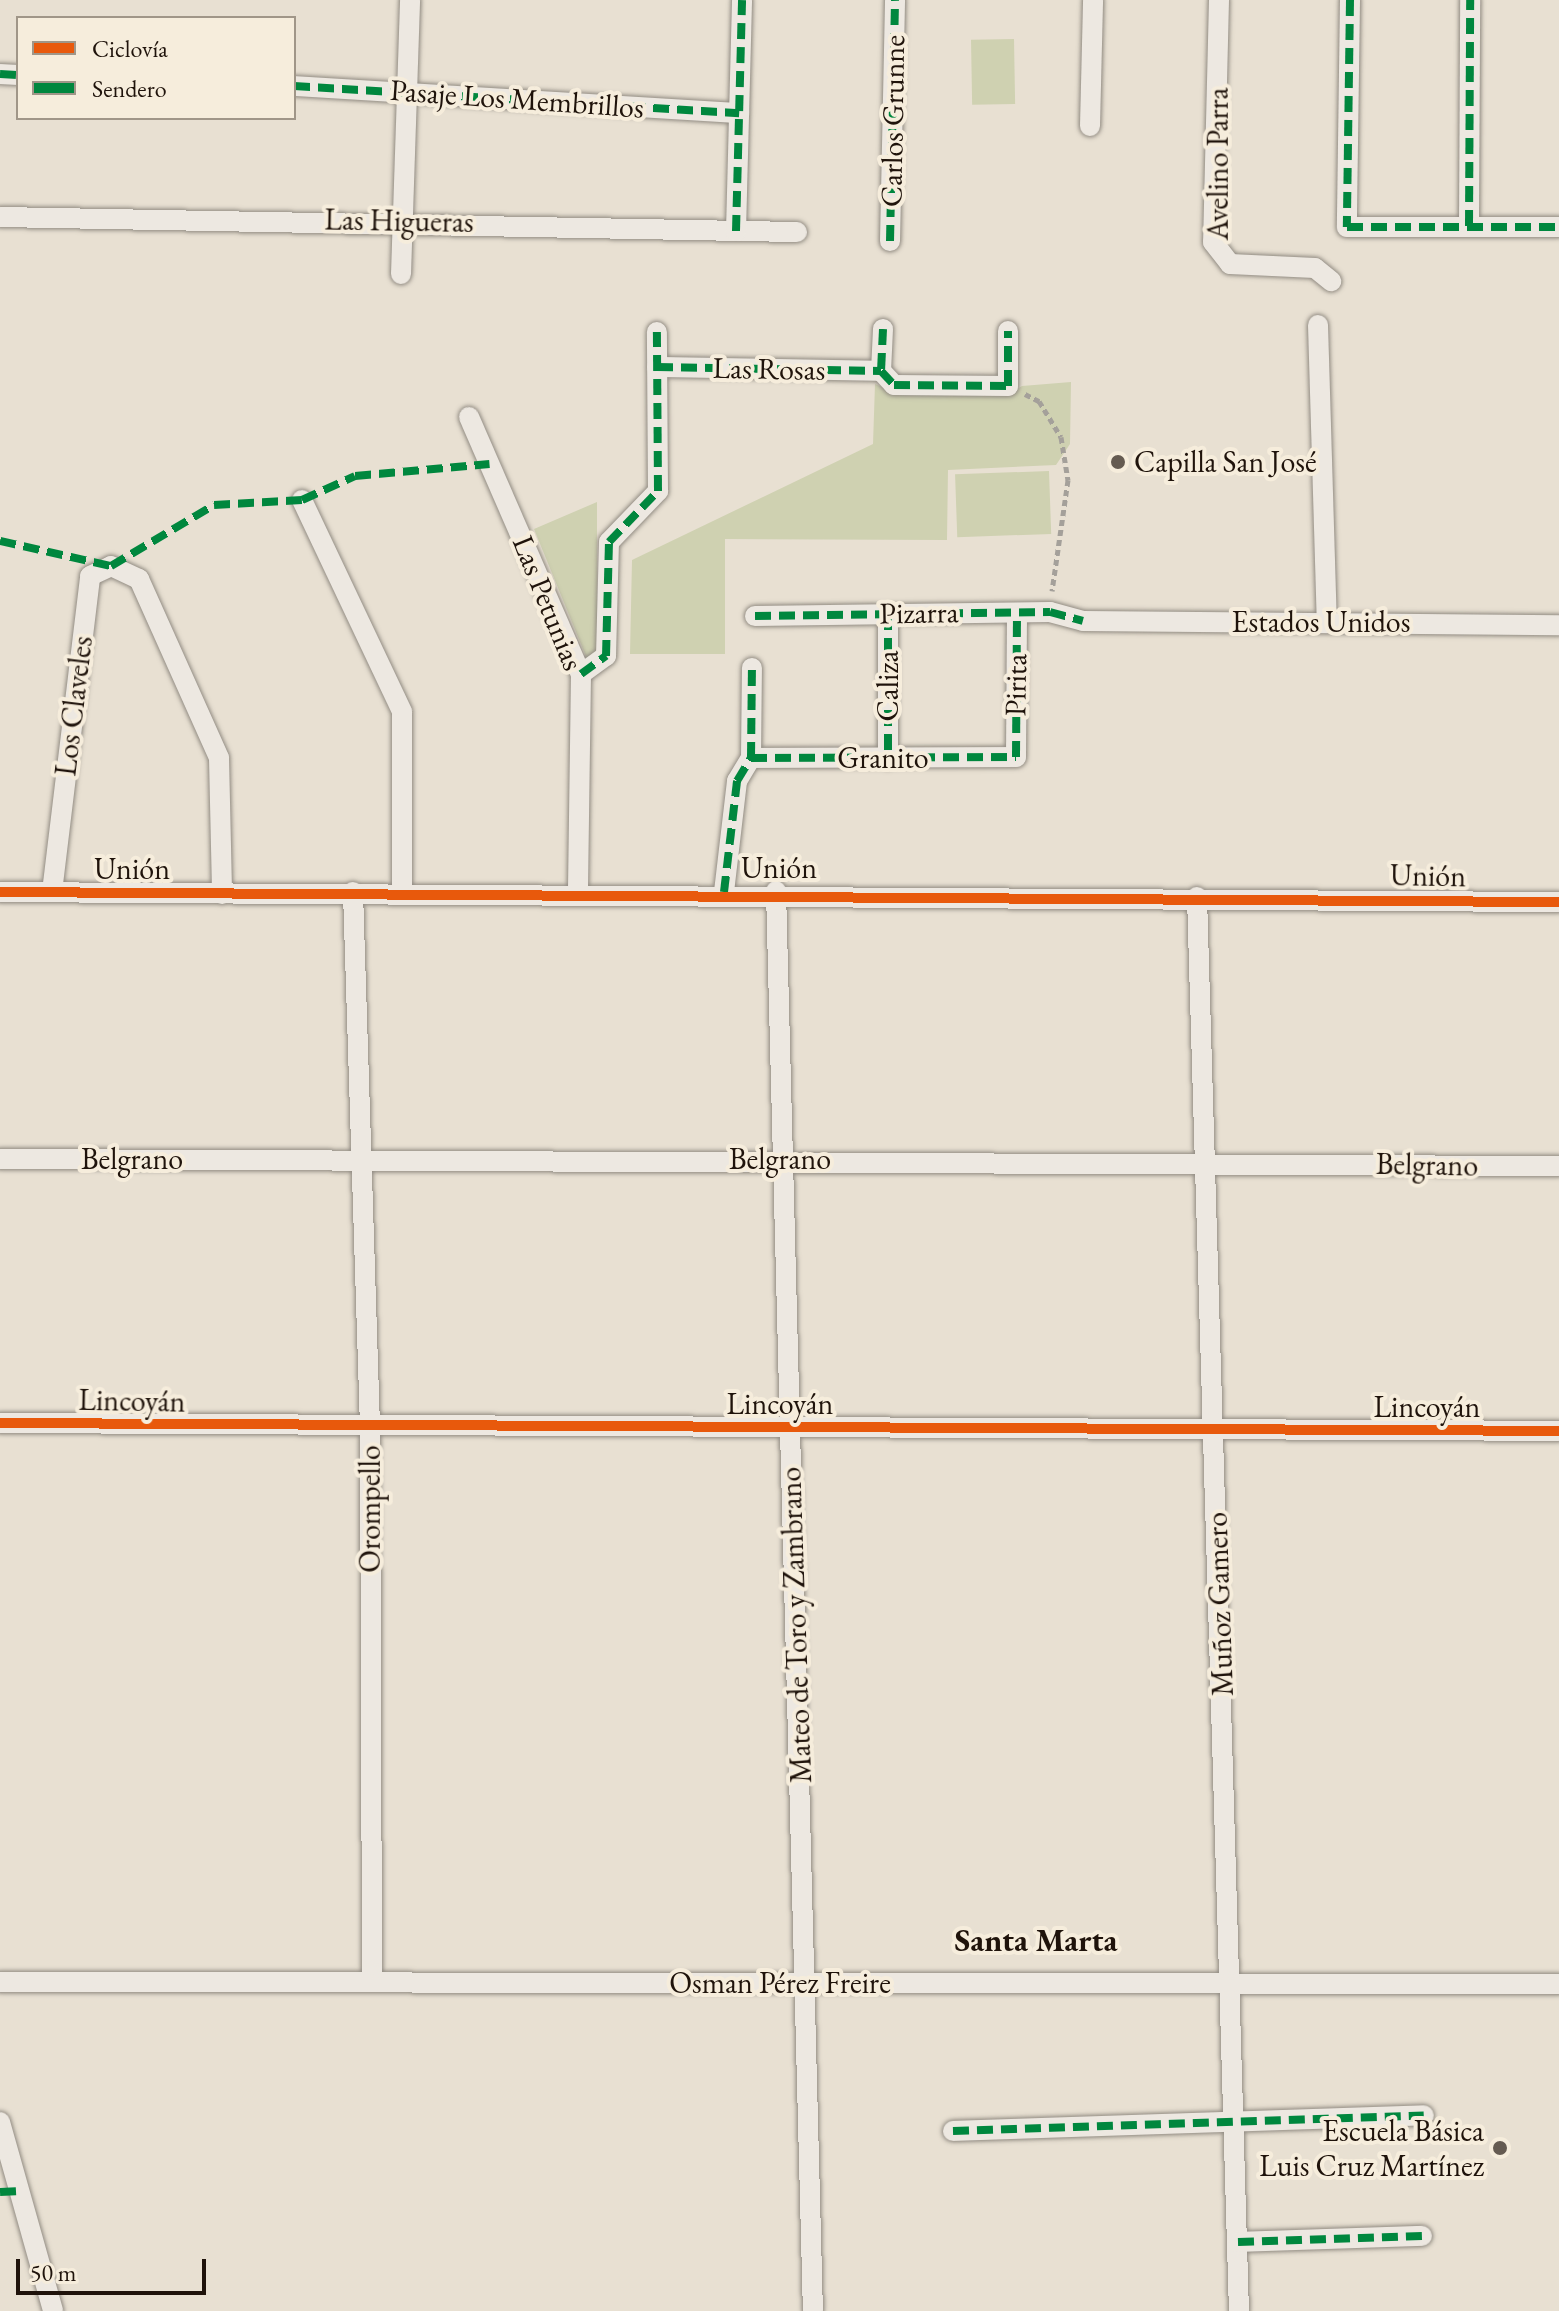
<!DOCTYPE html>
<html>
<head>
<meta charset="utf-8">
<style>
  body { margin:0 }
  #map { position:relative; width:1559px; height:2311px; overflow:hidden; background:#e8e0d2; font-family:"EB Garamond",serif }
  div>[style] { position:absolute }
  .green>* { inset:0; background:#cfd1b1; transform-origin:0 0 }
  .path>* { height:5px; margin-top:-2.5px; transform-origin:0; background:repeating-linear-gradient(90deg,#a4a09a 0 6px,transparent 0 10px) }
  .roads { filter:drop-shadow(0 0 2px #928c83) drop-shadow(0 0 2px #928c83) }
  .minor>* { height:20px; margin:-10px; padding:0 10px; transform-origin:10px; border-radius:10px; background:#ede8e1 }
  .quiet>* { height:8px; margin-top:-4px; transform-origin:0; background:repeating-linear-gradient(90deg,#00873e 0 16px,transparent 0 24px) }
  .cycleway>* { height:10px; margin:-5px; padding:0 5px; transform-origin:5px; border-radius:5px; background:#e8590c }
  .dots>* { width:22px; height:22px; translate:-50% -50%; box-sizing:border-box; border:4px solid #f6eddc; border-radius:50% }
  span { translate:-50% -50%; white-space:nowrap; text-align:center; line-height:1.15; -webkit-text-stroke:8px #f6eddc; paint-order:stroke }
  .street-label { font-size:30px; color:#1f130b }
  .poi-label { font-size:30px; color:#1f130b }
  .left { translate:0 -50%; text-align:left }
  .right { translate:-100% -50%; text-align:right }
  .neighbourhood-label { font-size:32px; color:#1f130b; font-weight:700 }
  .legend { position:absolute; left:16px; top:16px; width:280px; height:104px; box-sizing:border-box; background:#f6eddc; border:2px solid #a09688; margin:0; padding:10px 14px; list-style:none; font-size:24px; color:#1f130b }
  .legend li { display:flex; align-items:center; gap:16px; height:40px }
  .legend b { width:40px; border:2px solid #a09688 }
  .scale { position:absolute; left:16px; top:2259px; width:190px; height:36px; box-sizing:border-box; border:4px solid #1f130b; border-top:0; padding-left:10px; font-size:24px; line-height:28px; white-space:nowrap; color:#1f130b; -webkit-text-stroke:6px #f6eddc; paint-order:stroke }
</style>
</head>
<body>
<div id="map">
  <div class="green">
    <div style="left:1014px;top:39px;width:65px;height:43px;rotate:89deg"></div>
    <div style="clip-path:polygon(1071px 382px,1070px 444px,1056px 465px,948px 470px,947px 540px,725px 539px,725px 654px,630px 654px,632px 560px,873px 444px,875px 384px,897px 393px,1006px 396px,1022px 386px)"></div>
    <div style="left:1049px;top:471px;width:63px;height:94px;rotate:88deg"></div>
    <div style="clip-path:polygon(597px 502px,597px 658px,587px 659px,534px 529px)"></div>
  </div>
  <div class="path">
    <div style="left:1025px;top:394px;width:16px;rotate:27deg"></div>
    <div style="left:1039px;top:401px;width:42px;rotate:58.6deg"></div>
    <div style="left:1061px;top:437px;width:44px;rotate:80.8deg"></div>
    <div style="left:1068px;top:480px;width:112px;rotate:98.2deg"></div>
  </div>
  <div class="roads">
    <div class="minor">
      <div style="left:1219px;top:0;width:242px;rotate:91.4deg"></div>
      <div style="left:1213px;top:242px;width:28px;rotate:52deg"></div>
      <div style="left:1230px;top:264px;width:85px;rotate:2.7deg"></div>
      <div style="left:1315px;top:268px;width:21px;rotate:39deg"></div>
      <div style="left:1350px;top:0;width:227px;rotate:90.8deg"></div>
      <div style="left:1347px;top:227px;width:212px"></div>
      <div style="left:0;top:74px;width:18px;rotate:3deg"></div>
      <div style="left:294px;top:86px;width:446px;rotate:3.5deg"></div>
      <div style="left:1090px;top:126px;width:126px;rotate:-88.6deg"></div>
      <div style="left:0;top:217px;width:797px;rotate:1.08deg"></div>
      <div style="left:1469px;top:226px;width:226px;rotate:-89.7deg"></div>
      <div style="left:736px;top:231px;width:231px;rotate:-88.5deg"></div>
      <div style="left:890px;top:241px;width:241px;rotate:-88.8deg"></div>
      <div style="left:401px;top:274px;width:274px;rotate:-88.1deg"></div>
      <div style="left:1318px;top:325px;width:296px;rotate:88.3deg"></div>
      <div style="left:883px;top:329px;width:42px;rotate:92.7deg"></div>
      <div style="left:881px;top:371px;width:19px;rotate:47deg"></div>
      <div style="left:894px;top:385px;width:114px;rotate:0.5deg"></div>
      <div style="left:1008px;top:386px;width:55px;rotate:-90deg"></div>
      <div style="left:657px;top:367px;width:224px;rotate:1deg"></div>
      <div style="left:469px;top:417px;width:280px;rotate:66.5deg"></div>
      <div style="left:581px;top:674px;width:220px;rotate:90.8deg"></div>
      <div style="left:302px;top:500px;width:234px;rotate:64.7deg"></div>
      <div style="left:402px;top:712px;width:181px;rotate:90deg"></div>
      <div style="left:888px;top:614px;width:145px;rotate:90deg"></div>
      <div style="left:755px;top:616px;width:295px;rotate:-0.8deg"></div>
      <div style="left:1050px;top:612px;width:34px;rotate:15deg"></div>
      <div style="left:1083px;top:621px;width:476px;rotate:0.5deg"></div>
      <div style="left:581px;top:674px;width:31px;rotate:-36deg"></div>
      <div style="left:606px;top:656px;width:114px;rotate:-88.5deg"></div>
      <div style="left:609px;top:542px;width:71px;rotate:-46.1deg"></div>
      <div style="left:658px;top:491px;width:159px;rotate:-90.4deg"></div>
      <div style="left:751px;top:758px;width:265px;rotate:-0.2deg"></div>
      <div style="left:1016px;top:757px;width:144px;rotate:-89.6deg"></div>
      <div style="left:776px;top:891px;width:1420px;rotate:88.51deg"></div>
      <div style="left:0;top:892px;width:1559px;rotate:0.37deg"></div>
      <div style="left:52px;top:892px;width:318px;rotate:-83.1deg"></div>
      <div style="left:90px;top:576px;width:23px;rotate:-25deg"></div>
      <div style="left:111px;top:566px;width:31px;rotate:25deg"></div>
      <div style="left:139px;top:579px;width:196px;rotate:65.9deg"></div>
      <div style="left:219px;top:758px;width:136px;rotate:88.7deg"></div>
      <div style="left:353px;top:892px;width:536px;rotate:88.18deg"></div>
      <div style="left:370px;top:1428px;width:554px;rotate:89.79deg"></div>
      <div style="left:724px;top:892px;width:112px;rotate:-83.3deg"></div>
      <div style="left:737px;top:781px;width:27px;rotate:-59deg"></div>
      <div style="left:751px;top:758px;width:90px;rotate:-89.4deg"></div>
      <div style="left:1197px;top:897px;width:1415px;rotate:88.3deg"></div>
      <div style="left:0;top:1159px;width:1559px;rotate:0.26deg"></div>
      <div style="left:0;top:1423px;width:1559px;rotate:0.29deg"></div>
      <div style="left:0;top:1982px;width:1559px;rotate:0.07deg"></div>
      <div style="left:0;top:2122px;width:196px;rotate:74.3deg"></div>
      <div style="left:953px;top:2131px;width:471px;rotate:-1.9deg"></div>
      <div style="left:1238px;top:2242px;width:184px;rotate:-1.9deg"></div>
    </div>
  </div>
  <div class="quiet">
    <div style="left:1350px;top:0;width:227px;rotate:90.8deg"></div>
    <div style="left:1347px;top:227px;width:212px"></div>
    <div style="left:0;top:74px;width:18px;rotate:3deg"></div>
    <div style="left:294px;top:86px;width:446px;rotate:3.5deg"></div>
    <div style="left:1469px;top:226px;width:226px;rotate:-89.7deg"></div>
    <div style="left:736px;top:231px;width:231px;rotate:-88.5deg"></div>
    <div style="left:890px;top:241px;width:241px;rotate:-88.8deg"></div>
    <div style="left:883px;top:329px;width:42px;rotate:92.7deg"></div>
    <div style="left:881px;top:371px;width:19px;rotate:47deg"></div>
    <div style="left:894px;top:385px;width:114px;rotate:0.5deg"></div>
    <div style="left:1008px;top:386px;width:55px;rotate:-90deg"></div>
    <div style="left:657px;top:367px;width:224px;rotate:1deg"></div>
    <div style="left:0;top:541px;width:114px;rotate:12.7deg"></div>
    <div style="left:111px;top:566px;width:120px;rotate:-30.6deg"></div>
    <div style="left:214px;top:505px;width:88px;rotate:-3.3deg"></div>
    <div style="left:302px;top:500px;width:58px;rotate:-24.4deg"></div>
    <div style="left:355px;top:476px;width:135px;rotate:-5.1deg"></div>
    <div style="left:888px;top:614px;width:145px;rotate:90deg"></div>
    <div style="left:755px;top:616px;width:295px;rotate:-0.8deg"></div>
    <div style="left:1050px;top:612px;width:34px;rotate:15deg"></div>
    <div style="left:581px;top:674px;width:31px;rotate:-36deg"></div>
    <div style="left:606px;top:656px;width:114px;rotate:-88.5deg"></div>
    <div style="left:609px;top:542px;width:71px;rotate:-46.1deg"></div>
    <div style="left:658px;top:491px;width:159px;rotate:-90.4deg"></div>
    <div style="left:751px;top:758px;width:265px;rotate:-0.2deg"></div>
    <div style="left:1016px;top:757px;width:144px;rotate:-89.6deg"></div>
    <div style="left:724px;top:892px;width:112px;rotate:-83.3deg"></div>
    <div style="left:737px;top:781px;width:27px;rotate:-59deg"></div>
    <div style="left:751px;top:758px;width:90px;rotate:-89.4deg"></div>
    <div style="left:953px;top:2131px;width:471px;rotate:-1.9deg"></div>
    <div style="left:0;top:2192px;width:21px;rotate:-3deg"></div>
    <div style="left:1238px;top:2242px;width:184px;rotate:-1.9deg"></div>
  </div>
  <div class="cycleway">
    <div style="left:0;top:892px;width:1559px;rotate:0.37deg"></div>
    <div style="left:0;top:1423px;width:1559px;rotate:0.29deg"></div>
  </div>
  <div class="dots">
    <div style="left:1118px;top:462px;background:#655b51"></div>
    <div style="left:1500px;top:2148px;background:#655b51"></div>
  </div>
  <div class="street-label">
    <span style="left:517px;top:99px;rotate:4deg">Pasaje Los Membrillos</span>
    <span style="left:893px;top:121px;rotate:-89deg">Carlos Grunne</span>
    <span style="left:1218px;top:164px;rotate:-90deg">Avelino Parra</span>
    <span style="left:399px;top:221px;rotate:1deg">Las Higueras</span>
    <span style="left:769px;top:369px;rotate:1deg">Las Rosas</span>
    <span style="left:548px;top:603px;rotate:68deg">Las Petunias</span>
    <span style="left:919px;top:613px;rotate:-1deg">Pizarra</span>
    <span style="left:1321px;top:622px">Estados Unidos</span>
    <span style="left:1016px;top:685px;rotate:-89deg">Pirita</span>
    <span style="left:888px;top:686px;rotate:-90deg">Caliza</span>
    <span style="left:74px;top:706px;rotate:-83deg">Los Claveles</span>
    <span style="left:883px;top:758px">Granito</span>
    <span style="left:779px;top:868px">Unión</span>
    <span style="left:132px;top:869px">Unión</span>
    <span style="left:1428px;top:876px;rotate:1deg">Unión</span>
    <span style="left:132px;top:1159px">Belgrano</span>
    <span style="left:780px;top:1159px">Belgrano</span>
    <span style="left:1427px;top:1165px;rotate:1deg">Belgrano</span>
    <span style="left:132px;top:1401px;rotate:1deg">Lincoyán</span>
    <span style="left:780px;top:1404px">Lincoyán</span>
    <span style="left:1427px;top:1407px">Lincoyán</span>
    <span style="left:370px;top:1509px;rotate:-90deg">Orompello</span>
    <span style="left:1220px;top:1604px;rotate:-92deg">Muñoz Gamero</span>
    <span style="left:796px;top:1625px;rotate:-92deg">Mateo de Toro y Zambrano</span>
    <span style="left:780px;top:1983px">Osman Pérez Freire</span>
  </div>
  <div class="poi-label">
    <span class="left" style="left:1134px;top:462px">Capilla San José</span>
    <span class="right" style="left:1484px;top:2148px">Escuela Básica<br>Luis Cruz Martínez</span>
  </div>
  <div class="neighbourhood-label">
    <span style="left:1036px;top:1940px">Santa Marta</span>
  </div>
  <ul class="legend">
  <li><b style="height:10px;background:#e8590c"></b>Ciclovía</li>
  <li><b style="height:10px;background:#00873e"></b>Sendero</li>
  </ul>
  <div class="scale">50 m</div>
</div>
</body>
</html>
